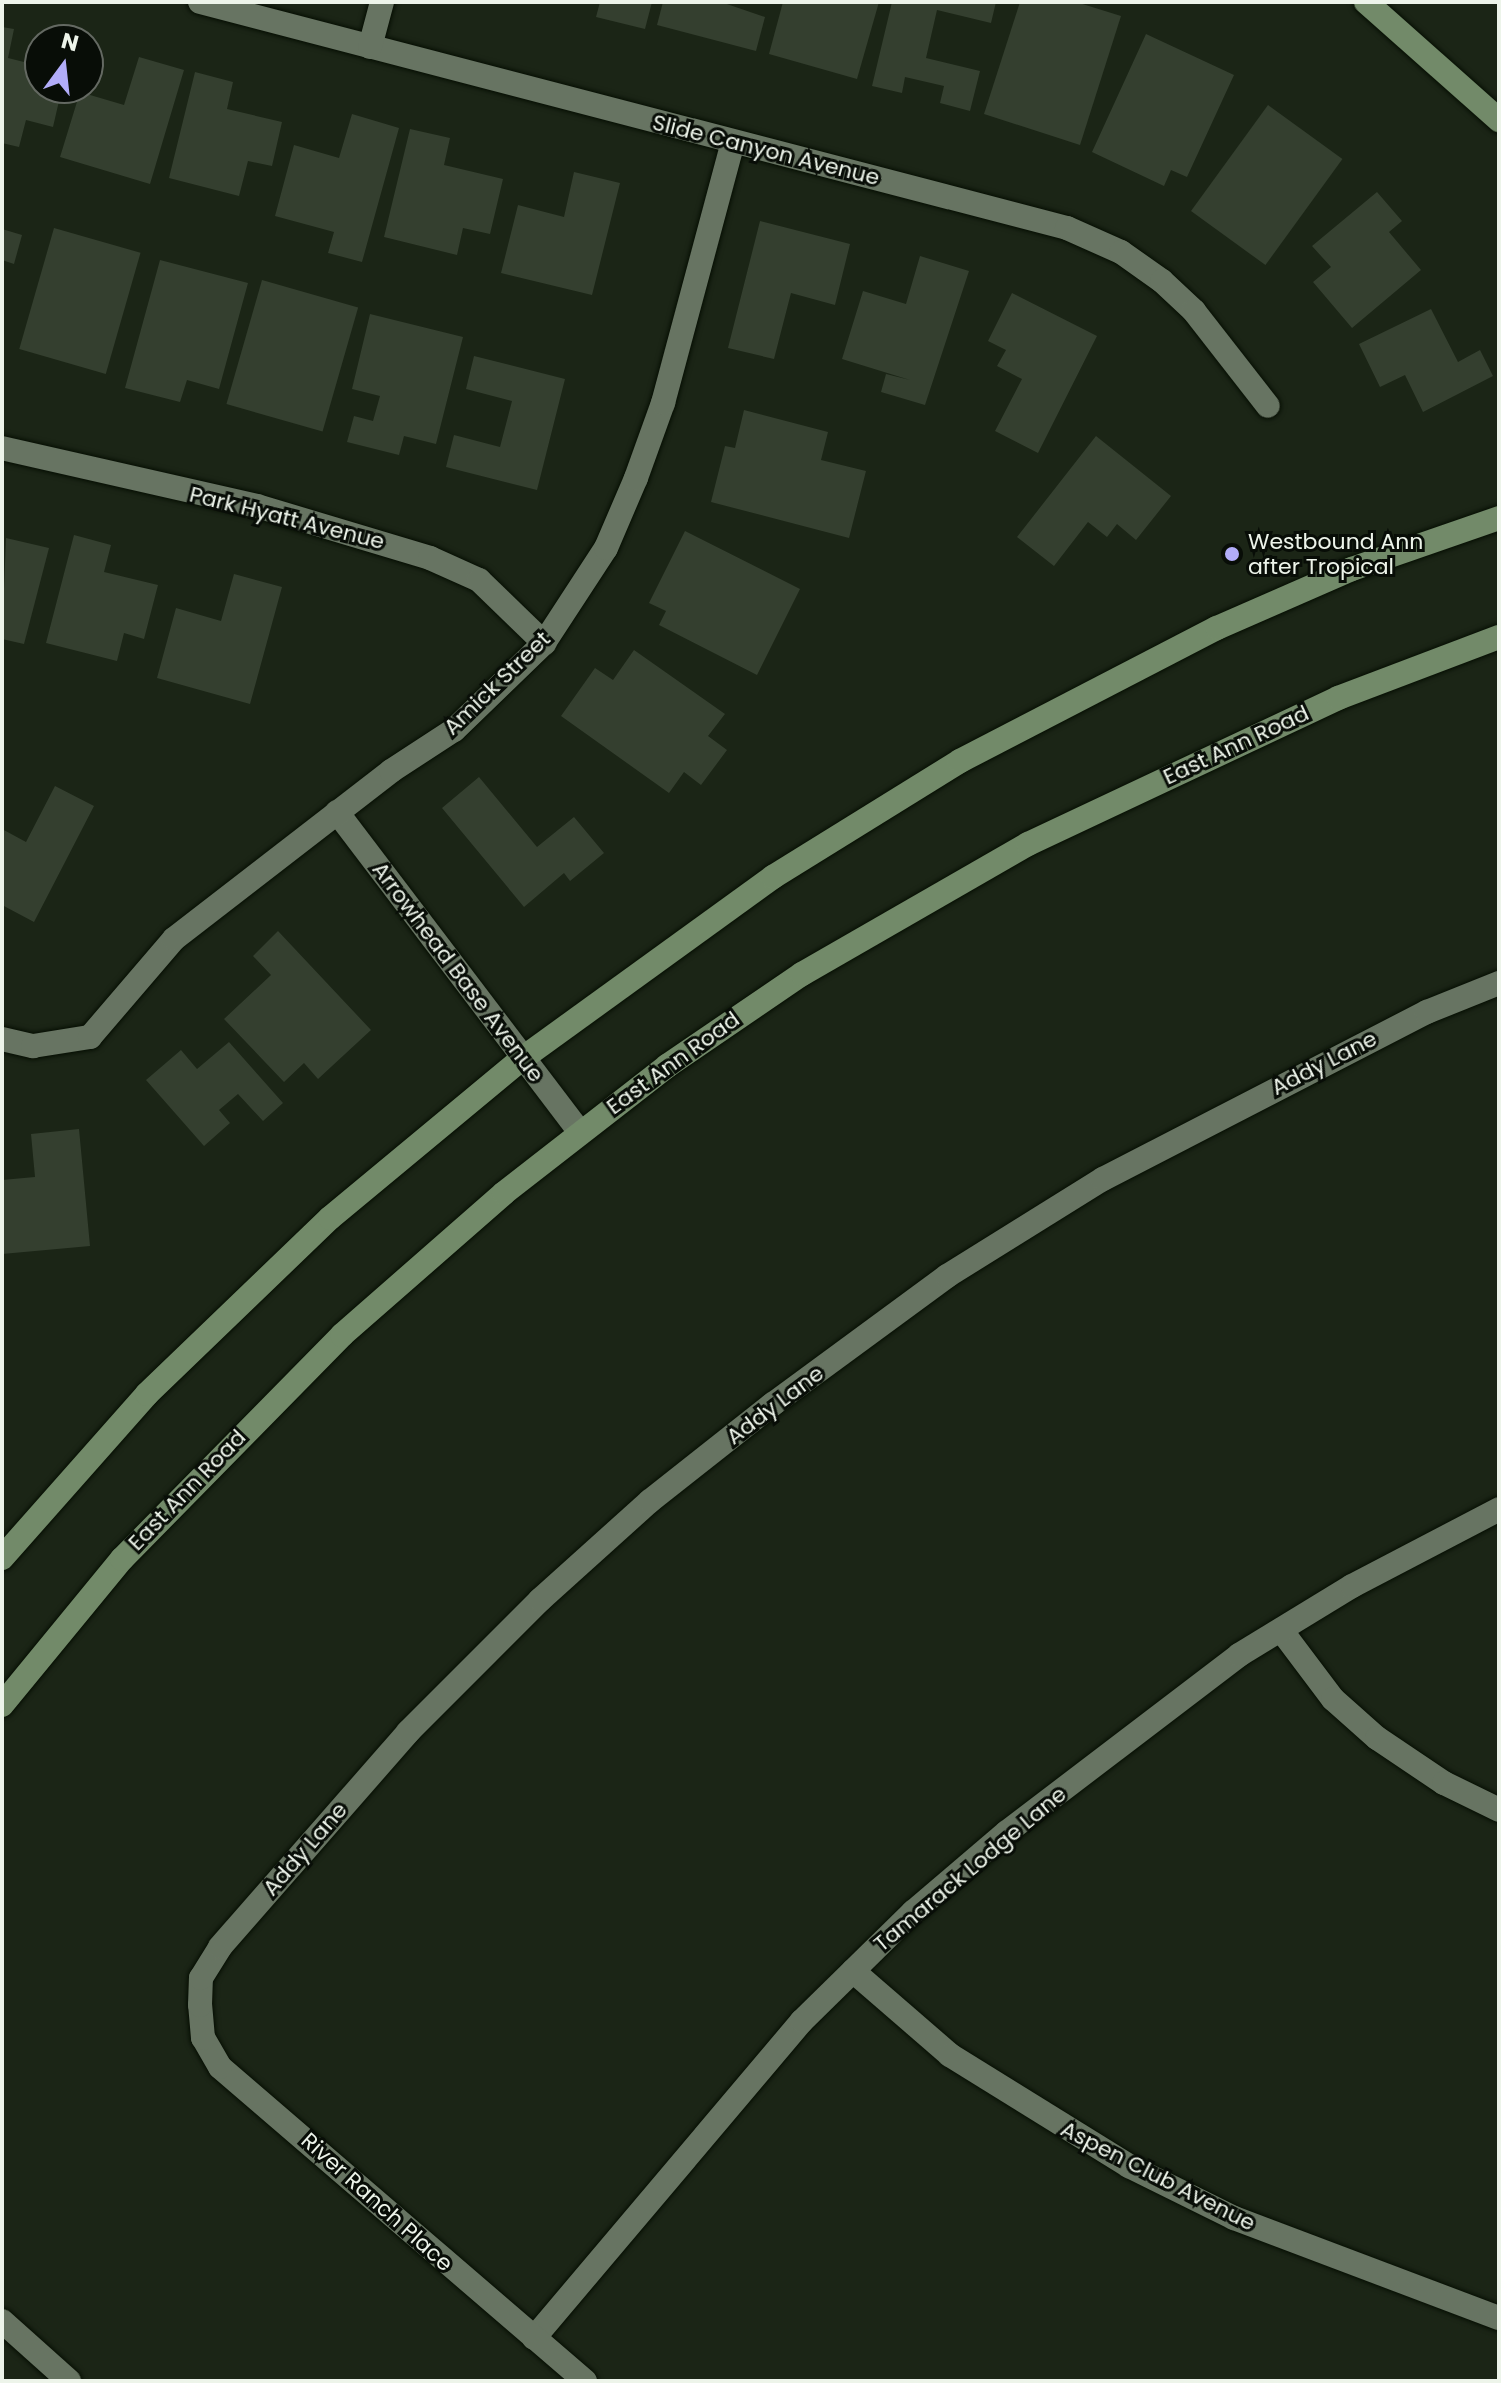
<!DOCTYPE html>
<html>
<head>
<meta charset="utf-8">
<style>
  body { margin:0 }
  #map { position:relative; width:1501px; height:2383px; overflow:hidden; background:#1b2516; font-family:Poppins,sans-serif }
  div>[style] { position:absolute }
  .building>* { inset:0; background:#343f2f; transform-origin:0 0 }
  .roads { filter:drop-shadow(0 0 2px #060e03) drop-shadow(0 0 2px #060e03) }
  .street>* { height:24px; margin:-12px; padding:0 12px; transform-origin:12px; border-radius:12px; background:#677462 }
  .secondary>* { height:24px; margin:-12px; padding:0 12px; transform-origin:12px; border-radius:12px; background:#728a69 }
  .dots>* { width:22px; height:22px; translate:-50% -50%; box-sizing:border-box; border:4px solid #080d07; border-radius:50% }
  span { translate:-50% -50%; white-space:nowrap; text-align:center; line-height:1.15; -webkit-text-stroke:6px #080d07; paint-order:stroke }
  .street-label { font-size:22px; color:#edf4ea }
  .poi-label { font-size:22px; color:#edf4ea }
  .left { translate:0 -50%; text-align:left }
  .frame { position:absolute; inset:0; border:4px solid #edf4ea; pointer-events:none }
  .north { position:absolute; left:24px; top:24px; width:80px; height:80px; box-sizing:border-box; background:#080d07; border:2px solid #646962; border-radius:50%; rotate:15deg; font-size:22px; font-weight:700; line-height:32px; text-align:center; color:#edf4ea }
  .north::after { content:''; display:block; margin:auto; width:28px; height:36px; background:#b2adf9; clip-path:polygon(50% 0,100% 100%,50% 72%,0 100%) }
</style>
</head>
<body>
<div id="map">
  <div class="building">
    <div style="clip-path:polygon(600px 2px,652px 2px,645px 29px,596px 17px)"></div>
    <div style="clip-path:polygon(663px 2px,721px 2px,765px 17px,756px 51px,657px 25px)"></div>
    <div style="clip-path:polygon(783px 2px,879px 2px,857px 79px,769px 54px)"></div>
    <div style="clip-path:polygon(892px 2px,996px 2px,991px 23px,937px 10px,926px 58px,980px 71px,970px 111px,940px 103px,944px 86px,905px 77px,902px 93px,872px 86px)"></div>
    <div style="clip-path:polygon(1020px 2px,1076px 2px,1121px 16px,1080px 145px,984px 114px)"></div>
    <div style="clip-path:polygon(2px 27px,14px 29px,8px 58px,40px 66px,40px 88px,62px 88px,53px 127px,26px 120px,19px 147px,2px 143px)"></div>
    <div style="clip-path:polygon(1146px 34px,1234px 75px,1187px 177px,1171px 170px,1164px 186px,1092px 152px)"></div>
    <div style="clip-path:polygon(139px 57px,184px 70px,150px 184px,60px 157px,80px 92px,124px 105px)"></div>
    <div style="clip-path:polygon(195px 72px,233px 82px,227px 109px,282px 122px,272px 166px,248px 161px,239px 196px,169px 178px)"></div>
    <div style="left:1268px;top:105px;width:92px;height:131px;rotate:36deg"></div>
    <div style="clip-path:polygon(352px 114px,399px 128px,362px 262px,328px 253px,334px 232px,275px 216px,294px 145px,339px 158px)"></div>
    <div style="clip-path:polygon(410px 129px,450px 138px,444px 165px,503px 179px,490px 234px,463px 228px,457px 255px,384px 237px)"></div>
    <div style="clip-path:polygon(574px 172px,620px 183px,592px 295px,501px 273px,518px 205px,564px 217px)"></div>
    <div style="clip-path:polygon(1377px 192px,1402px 221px,1389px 232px,1421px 270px,1352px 328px,1313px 282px,1331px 267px,1312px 246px)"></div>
    <div style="clip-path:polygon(760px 221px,850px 244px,835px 305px,791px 293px,774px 359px,728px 348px)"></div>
    <div style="left:54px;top:228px;width:90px;height:126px;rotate:16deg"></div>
    <div style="clip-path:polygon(2px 229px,22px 235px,14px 264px,2px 260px)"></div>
    <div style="clip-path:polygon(920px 256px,969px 271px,925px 405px,881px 392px,886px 374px,910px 380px,842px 359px,863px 291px,906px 304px)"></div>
    <div style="clip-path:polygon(160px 260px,248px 283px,219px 389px,187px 380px,180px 402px,125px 388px)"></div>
    <div style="left:262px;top:280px;width:100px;height:129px;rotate:16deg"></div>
    <div style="clip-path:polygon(1012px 293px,1097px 336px,1038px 453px,995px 431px,1022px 379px,997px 366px,1006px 350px,988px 341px)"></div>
    <div style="clip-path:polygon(1431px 309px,1458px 362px,1480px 350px,1493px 376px,1423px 412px,1405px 375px,1380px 387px,1359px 344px)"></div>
    <div style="clip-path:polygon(370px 314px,463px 337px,436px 444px,404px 436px,399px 455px,347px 442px,354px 416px,373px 421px,380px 396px,352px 389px)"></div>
    <div style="clip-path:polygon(474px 356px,565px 379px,537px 490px,446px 467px,454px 435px,500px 447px,512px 401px,466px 389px)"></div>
    <div style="clip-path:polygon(744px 410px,828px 432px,821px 460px,866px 471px,849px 538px,711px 502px,725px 446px,735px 448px)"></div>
    <div style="clip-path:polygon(1096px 436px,1171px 496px,1136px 540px,1117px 524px,1107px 537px,1088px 522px,1054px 566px,1017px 537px)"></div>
    <div style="clip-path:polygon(685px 531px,800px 589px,757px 675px,659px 625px,666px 611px,649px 603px)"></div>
    <div style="clip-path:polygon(74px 535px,111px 545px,104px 572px,158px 585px,144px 639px,124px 633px,117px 661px,46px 643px)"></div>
    <div style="clip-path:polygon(6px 538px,49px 548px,24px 644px,2px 639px)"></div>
    <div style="clip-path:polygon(234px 574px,282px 587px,250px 704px,157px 678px,176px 608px,221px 621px)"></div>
    <div style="clip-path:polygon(634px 650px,725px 714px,708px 736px,727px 750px,701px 785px,684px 772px,669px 793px,561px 716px,595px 668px,613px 680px)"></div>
    <div style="clip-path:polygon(479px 777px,537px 847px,574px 817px,604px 853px,570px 881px,564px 873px,524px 907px,442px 808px)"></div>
    <div style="clip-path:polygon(55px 786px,94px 806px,34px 922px,2px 905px,2px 829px,26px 842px)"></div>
    <div style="clip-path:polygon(278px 931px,371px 1030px,318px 1079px,304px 1063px,284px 1082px,224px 1019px,271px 975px,253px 956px)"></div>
    <div style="clip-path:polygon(229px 1042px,283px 1103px,263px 1121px,238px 1094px,219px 1110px,230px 1123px,204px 1146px,146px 1080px,181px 1050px,197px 1069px)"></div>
    <div style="clip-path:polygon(79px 1129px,90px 1246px,2px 1254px,2px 1180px,35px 1177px,31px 1134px)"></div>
  </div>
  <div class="roads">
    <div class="street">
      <div style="left:200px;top:2px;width:896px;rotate:14.61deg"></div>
      <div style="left:1067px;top:228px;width:59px;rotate:24deg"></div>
      <div style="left:1121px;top:252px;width:50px;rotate:35.3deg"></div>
      <div style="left:1162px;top:281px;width:44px;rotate:43.2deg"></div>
      <div style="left:1194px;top:311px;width:120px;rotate:52.1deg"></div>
      <div style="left:370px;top:47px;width:47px;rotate:-75.1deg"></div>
      <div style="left:2px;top:448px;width:262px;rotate:12.8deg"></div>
      <div style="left:257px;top:506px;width:181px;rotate:16.7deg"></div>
      <div style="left:430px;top:558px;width:54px;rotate:24.2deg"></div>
      <div style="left:479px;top:580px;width:91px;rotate:44.1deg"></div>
      <div style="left:337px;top:812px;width:400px;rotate:52.8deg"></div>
      <div style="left:2px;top:1039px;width:32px;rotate:13deg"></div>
      <div style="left:33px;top:1046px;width:58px;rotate:-9deg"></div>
      <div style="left:90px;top:1037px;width:129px;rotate:-49.4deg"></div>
      <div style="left:174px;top:939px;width:274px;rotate:-37.7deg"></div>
      <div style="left:391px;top:771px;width:75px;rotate:-33.1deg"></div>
      <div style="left:454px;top:730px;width:125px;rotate:-44deg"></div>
      <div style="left:544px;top:643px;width:113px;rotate:-56.9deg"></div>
      <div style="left:606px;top:548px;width:76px;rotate:-66.8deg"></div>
      <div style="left:636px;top:478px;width:80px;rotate:-70.2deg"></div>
      <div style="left:663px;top:403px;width:270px;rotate:-75deg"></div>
      <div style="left:1281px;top:1630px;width:86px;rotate:53deg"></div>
      <div style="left:1333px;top:1699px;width:59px;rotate:41.6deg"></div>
      <div style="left:1377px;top:1738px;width:81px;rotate:33.9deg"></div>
      <div style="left:1444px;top:1783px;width:61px;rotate:26.1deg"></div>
      <div style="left:853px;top:1971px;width:128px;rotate:40.9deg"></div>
      <div style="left:950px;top:2055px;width:211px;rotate:31.8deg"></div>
      <div style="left:1129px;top:2166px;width:117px;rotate:26.3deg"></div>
      <div style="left:1234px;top:2218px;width:283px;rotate:20.7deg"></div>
      <div style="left:2px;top:2321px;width:90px;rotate:41.8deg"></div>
      <div style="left:534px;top:2338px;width:415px;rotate:-49.8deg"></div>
      <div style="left:802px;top:2021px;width:156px;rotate:-44.5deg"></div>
      <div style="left:913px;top:1912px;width:123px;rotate:-40.4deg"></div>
      <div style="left:1007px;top:1832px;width:292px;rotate:-37.3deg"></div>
      <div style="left:1239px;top:1655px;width:132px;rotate:-31.4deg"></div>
      <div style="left:1352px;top:1586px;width:166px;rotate:-27.6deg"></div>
      <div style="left:585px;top:2381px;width:481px;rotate:-139.3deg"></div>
      <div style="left:220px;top:2067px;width:34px;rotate:-120deg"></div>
      <div style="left:203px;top:2038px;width:33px;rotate:-95deg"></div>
      <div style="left:200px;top:2005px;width:27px;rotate:-88deg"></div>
      <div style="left:201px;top:1978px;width:36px;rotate:-58deg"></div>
      <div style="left:220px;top:1947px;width:286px;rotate:-48.8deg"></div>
      <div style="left:408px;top:1732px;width:187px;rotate:-45deg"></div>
      <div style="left:540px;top:1600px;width:148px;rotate:-42deg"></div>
      <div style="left:650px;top:1501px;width:157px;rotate:-38.3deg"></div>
      <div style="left:773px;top:1404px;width:216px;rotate:-36.3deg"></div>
      <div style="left:947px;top:1276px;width:184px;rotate:-31.9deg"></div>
      <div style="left:1103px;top:1179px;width:365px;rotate:-27.3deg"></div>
      <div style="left:1427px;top:1012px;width:78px;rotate:-21.9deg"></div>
    </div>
    <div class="secondary">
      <div style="left:1366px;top:2px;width:178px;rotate:41.6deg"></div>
      <div style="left:2px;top:1558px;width:219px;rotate:-48.5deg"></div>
      <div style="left:147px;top:1394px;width:254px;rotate:-43.9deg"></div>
      <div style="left:330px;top:1218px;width:251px;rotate:-39.7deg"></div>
      <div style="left:523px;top:1058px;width:309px;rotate:-35.9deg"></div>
      <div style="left:773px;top:877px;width:220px;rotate:-31.8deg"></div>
      <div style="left:960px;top:761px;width:289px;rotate:-27.4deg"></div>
      <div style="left:1217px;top:628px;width:147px;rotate:-23.6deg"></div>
      <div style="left:1352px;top:569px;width:156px;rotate:-19.1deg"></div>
      <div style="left:2px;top:1705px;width:189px;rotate:-50.6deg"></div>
      <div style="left:122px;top:1559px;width:314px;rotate:-45.5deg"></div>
      <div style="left:342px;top:1335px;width:215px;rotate:-41.2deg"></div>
      <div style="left:504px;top:1193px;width:207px;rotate:-37.9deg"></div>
      <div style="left:667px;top:1066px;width:163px;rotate:-34.3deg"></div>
      <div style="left:802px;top:974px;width:261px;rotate:-29.9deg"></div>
      <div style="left:1028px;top:844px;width:343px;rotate:-25.2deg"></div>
      <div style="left:1338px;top:698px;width:172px;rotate:-20.8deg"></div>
    </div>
  </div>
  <div class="dots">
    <div style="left:1232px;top:554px;background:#b2adf9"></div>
  </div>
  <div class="street-label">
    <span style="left:766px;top:150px;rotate:14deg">Slide Canyon Avenue</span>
    <span style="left:287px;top:518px;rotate:14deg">Park Hyatt Avenue</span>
    <span style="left:497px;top:683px;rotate:-44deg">Amick Street</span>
    <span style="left:1236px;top:745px;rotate:-25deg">East Ann Road</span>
    <span style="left:458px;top:972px;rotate:53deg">Arrowhead Base Avenue</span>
    <span style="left:673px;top:1063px;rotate:-36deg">East Ann Road</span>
    <span style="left:1324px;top:1063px;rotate:-27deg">Addy Lane</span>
    <span style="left:775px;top:1405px;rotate:-37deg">Addy Lane</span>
    <span style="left:187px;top:1490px;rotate:-46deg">East Ann Road</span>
    <span style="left:305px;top:1849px;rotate:-49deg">Addy Lane</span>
    <span style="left:970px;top:1869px;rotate:-40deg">Tamarack Lodge Lane</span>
    <span style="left:1158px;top:2176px;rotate:27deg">Aspen Club Avenue</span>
    <span style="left:377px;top:2202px;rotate:42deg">River Ranch Place</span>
  </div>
  <div class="poi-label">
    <span class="left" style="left:1248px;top:554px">Westbound Ann<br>after Tropical</span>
  </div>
  <div class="frame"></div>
  <div class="north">N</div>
</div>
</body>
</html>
